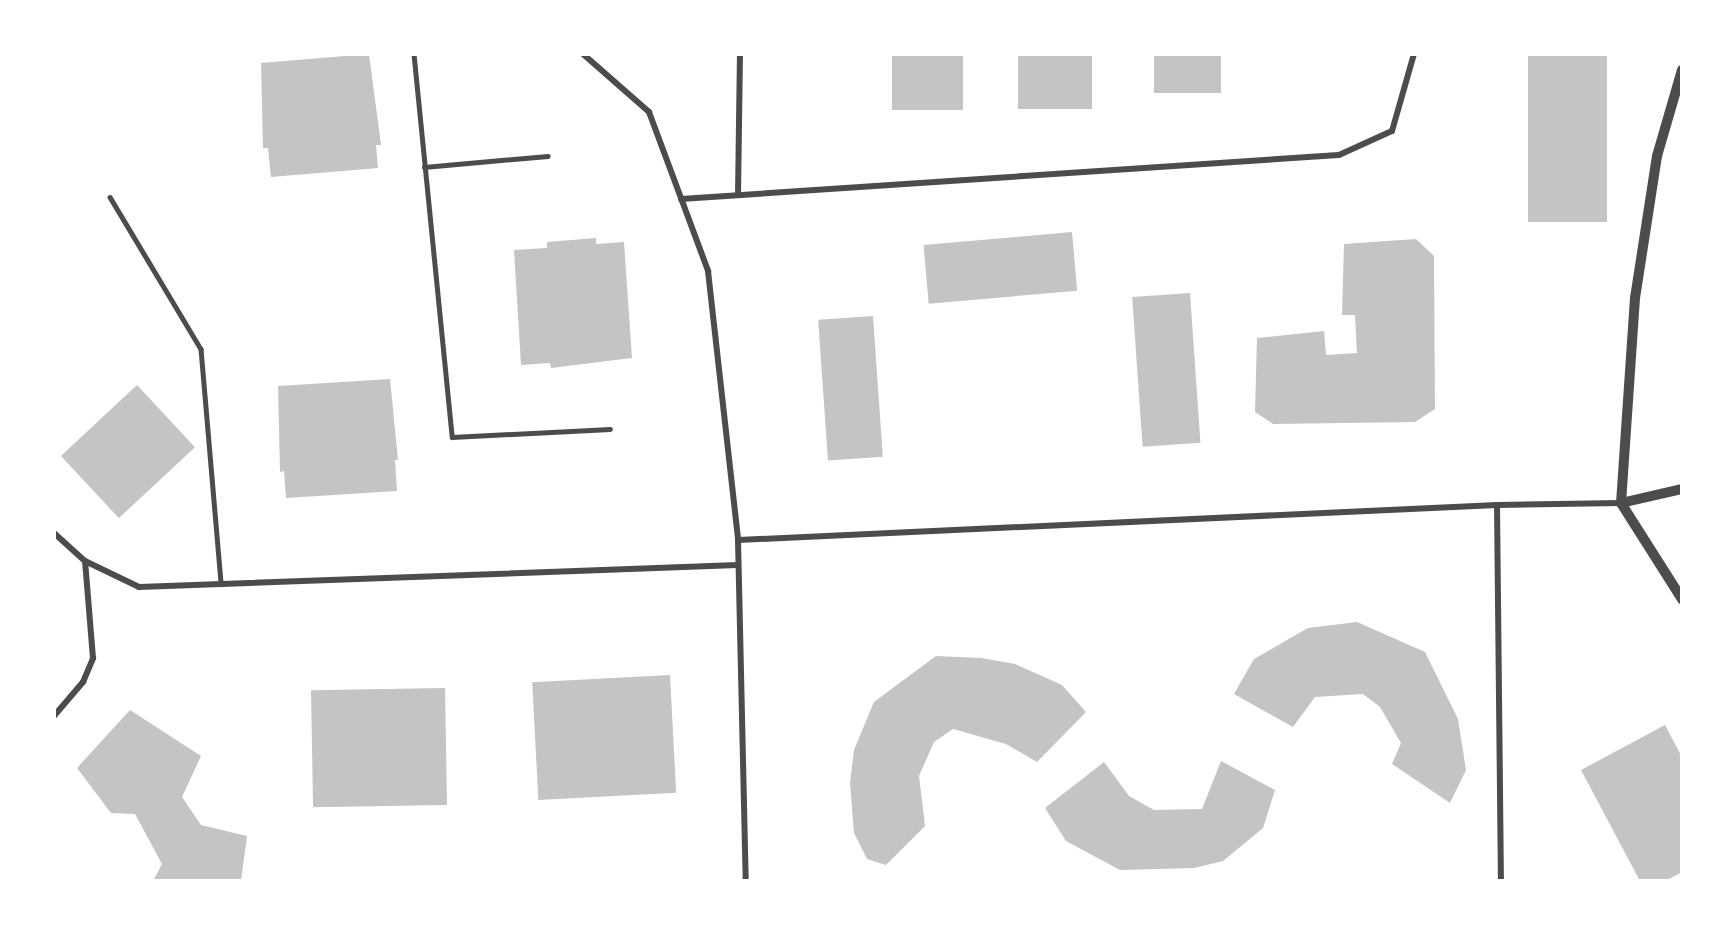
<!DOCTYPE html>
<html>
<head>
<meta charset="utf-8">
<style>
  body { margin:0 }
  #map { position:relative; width:1736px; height:935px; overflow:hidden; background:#fff; font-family:Figtree,sans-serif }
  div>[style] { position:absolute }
  .building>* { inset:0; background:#c4c4c4; transform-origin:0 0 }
  .service>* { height:4.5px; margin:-2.25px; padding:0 2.25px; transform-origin:2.25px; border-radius:2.25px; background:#4c4c4c }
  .minor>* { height:6px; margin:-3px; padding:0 3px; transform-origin:3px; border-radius:3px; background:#4c4c4c }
  .tertiary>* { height:10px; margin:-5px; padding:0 5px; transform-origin:5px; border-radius:5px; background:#4c4c4c }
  span { translate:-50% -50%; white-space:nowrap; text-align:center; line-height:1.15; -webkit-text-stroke:4.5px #fff; paint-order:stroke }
  .frame { position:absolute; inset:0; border:56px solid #fff; pointer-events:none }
</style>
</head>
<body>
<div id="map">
  <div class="building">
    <div style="clip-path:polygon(369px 54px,381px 145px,376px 145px,378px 168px,271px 177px,268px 148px,263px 148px,261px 63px)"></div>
    <div style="left:892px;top:54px;width:71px;height:56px"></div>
    <div style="left:1018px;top:54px;width:74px;height:55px"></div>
    <div style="left:1154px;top:54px;width:67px;height:39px"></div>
    <div style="left:1528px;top:54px;width:79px;height:168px"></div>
    <div style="left:1072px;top:232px;width:59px;height:149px;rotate:85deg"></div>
    <div style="clip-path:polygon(596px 238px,596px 244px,624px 242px,632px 358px,551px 368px,550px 363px,521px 365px,514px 250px,547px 248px,547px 242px)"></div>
    <div style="clip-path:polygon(1416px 239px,1434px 256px,1435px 409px,1415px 422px,1273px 424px,1255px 412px,1257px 338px,1324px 331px,1326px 355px,1357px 353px,1355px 315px,1342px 315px,1344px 244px)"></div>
    <div style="left:1190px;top:293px;width:150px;height:58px;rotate:86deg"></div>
    <div style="left:873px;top:316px;width:141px;height:55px;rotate:86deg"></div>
    <div style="clip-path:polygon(390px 379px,398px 460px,395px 460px,397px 491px,286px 498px,284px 471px,280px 472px,278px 386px)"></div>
    <div style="left:137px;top:385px;width:85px;height:104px;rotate:47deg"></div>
    <div style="clip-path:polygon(1357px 622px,1425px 652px,1458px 719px,1466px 770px,1450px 803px,1392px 764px,1401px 743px,1380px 707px,1363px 694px,1315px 697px,1293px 727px,1234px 694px,1254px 659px,1308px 628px)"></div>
    <div style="clip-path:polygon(936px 656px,981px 658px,1015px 664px,1062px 685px,1086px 712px,1037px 762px,1006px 744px,953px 729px,934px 742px,919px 776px,925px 826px,886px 865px,867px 859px,854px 833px,850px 783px,854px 750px,874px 702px)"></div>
    <div style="left:670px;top:675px;width:118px;height:138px;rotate:87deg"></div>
    <div style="left:445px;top:688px;width:117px;height:134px;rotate:89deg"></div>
    <div style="clip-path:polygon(130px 710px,201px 756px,182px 797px,201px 825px,247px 836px,241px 881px,153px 881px,162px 864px,135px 814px,111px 813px,77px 768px)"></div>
    <div style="clip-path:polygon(1665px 725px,1682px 757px,1682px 872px,1665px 881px,1640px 881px,1581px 770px)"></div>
    <div style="clip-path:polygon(1221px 761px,1275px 790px,1263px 828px,1223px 861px,1194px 868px,1120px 870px,1066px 841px,1045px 808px,1104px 762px,1129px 796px,1154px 810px,1202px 809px)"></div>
  </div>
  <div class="service">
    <div style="left:414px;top:54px;width:385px;rotate:84.3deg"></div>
    <div style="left:452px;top:437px;width:158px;rotate:-2.9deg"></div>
    <div style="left:424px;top:167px;width:124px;rotate:-5.1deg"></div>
    <div style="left:110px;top:197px;width:177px;rotate:59.1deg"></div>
    <div style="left:201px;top:349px;width:236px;rotate:85.1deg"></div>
  </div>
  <div class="minor">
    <div style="left:583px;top:54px;width:88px;rotate:41.3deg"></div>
    <div style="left:649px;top:112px;width:170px;rotate:69.6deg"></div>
    <div style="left:708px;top:271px;width:271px;rotate:83.6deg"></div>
    <div style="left:738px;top:540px;width:341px;rotate:88.7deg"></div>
    <div style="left:738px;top:195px;width:141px;rotate:-89.2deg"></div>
    <div style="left:681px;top:199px;width:659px;rotate:-3.83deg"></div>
    <div style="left:1339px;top:155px;width:58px;rotate:-24.4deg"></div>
    <div style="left:1392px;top:131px;width:80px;rotate:-74.1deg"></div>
    <div style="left:1497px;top:505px;width:376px;rotate:89.4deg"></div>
    <div style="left:54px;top:533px;width:42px;rotate:42.1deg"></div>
    <div style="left:85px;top:561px;width:60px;rotate:25.7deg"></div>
    <div style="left:139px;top:587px;width:599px;rotate:-2.1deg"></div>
    <div style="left:738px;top:540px;width:760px;rotate:-2.64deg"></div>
    <div style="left:1497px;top:505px;width:124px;rotate:-0.9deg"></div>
    <div style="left:54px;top:716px;width:45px;rotate:-49.5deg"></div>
    <div style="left:83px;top:682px;width:26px;rotate:-67deg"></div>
    <div style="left:93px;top:658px;width:97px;rotate:-94.7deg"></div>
  </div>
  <div class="tertiary">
    <div style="left:1682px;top:70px;width:90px;rotate:106.2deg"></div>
    <div style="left:1657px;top:156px;width:144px;rotate:98.8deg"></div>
    <div style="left:1635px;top:298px;width:205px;rotate:93.9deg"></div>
    <div style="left:1621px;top:503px;width:114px;rotate:57.6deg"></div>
    <div style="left:1621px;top:503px;width:63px;rotate:-12.9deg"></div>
  </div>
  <div class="frame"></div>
</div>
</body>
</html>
